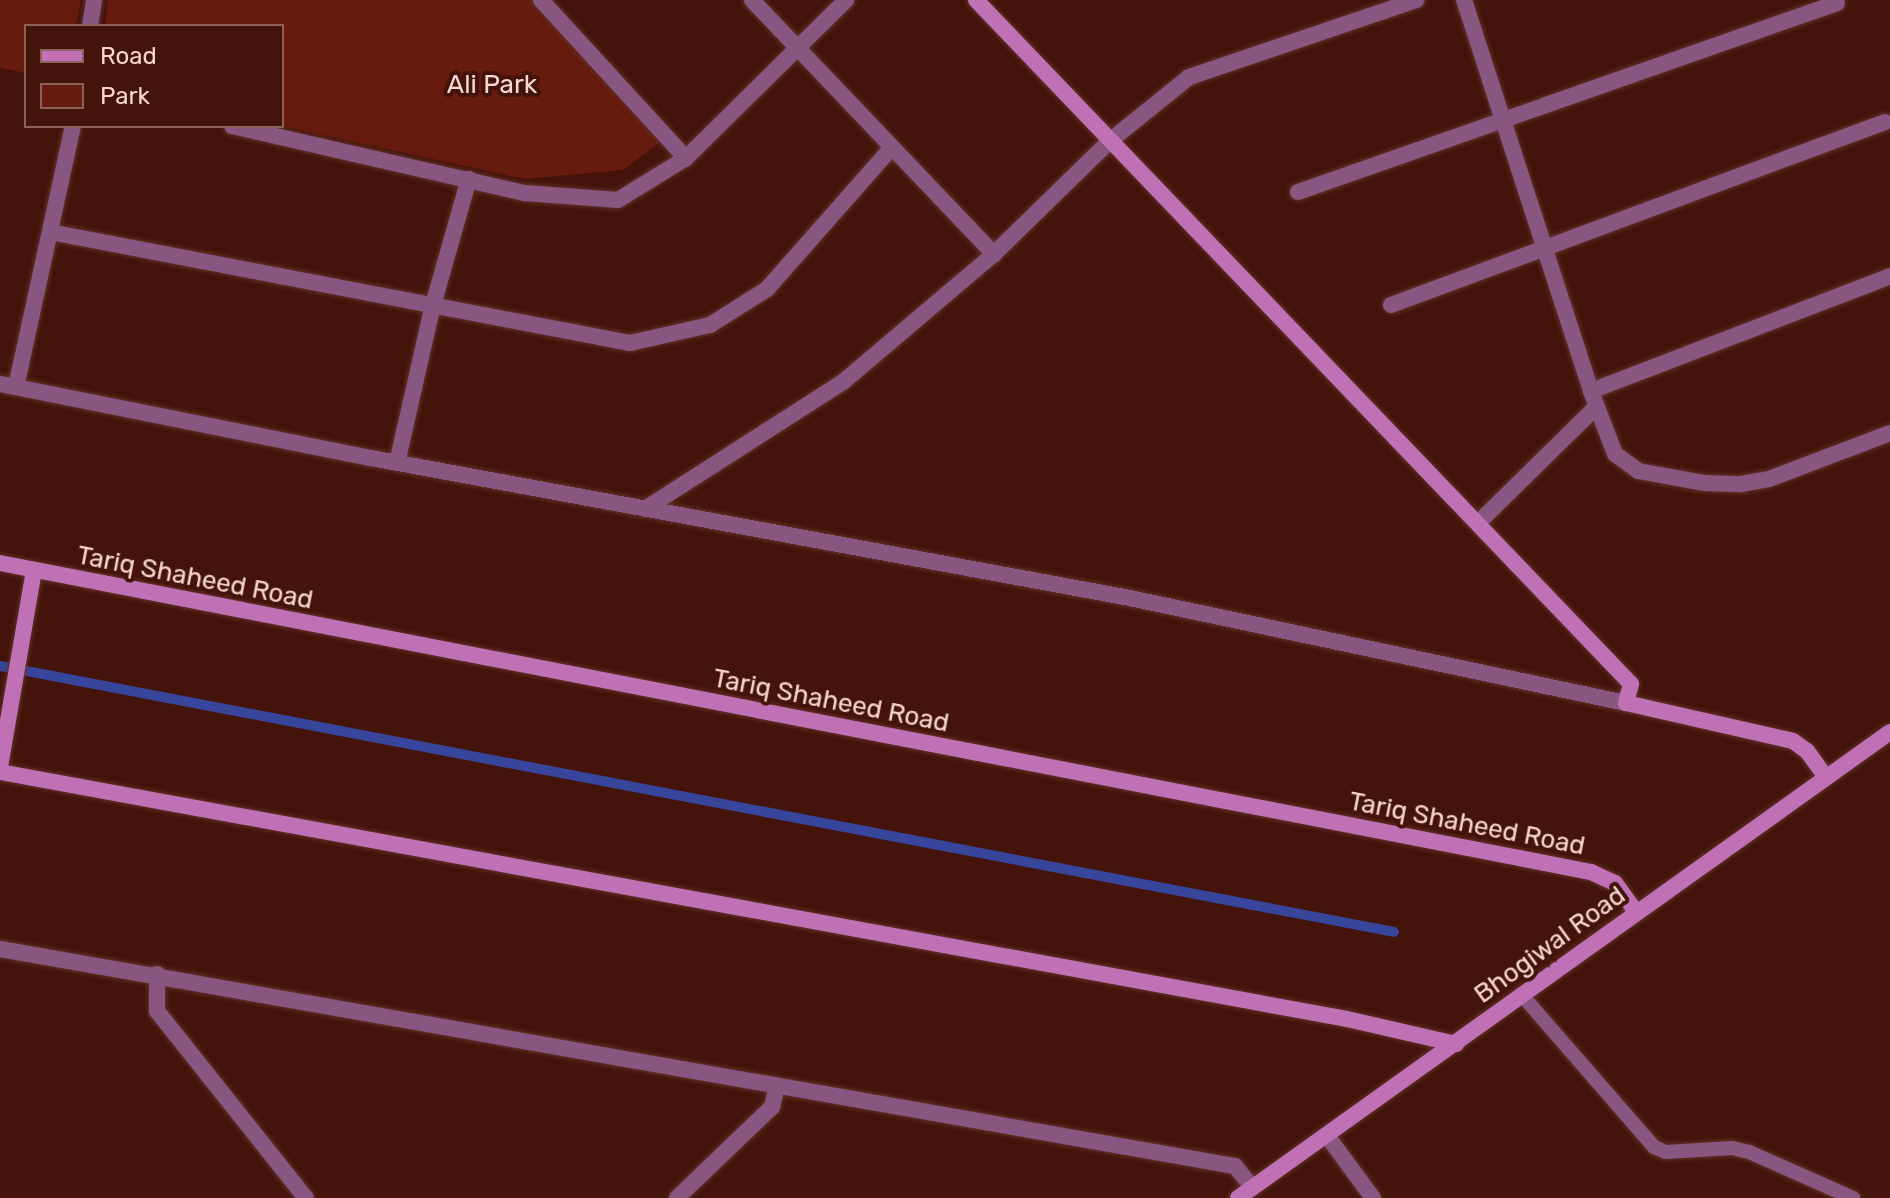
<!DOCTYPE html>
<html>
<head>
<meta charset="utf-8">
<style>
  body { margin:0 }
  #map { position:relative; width:1890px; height:1198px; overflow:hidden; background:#44130a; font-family:Rubik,sans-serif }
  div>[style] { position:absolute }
  .green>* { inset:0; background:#671a0e }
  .stream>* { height:10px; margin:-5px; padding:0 5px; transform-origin:5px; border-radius:5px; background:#37459a }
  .roads { filter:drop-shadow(0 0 2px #61322a) drop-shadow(0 0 2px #61322a) }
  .lane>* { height:14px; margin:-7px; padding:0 7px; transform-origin:7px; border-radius:7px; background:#885681 }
  .street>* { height:16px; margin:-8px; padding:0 8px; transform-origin:8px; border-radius:8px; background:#885681 }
  .secondary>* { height:16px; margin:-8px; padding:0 8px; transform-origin:8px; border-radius:8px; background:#c070b5 }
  span { translate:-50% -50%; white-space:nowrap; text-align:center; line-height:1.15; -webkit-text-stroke:8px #44130a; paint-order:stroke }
  .park-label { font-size:26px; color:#f5d8d2 }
  .street-label { font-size:26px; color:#f7d6cf }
  .legend { position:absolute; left:24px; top:24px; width:260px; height:104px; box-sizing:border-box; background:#44130a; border:2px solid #8c6159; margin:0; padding:10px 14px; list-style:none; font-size:24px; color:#f7d6cf }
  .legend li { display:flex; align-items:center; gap:16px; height:40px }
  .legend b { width:40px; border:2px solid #8c6159 }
</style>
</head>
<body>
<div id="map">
  <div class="green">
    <div style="clip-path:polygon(0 0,81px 0,76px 26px,26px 26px,26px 73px,0 68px)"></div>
    <div style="clip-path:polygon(108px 0,531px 0,662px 141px,623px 170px,524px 179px,282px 126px,282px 26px,105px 26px)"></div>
  </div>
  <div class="stream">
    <div style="left:0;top:666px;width:1419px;rotate:10.8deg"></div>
  </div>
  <div class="roads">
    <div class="lane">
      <div style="left:1521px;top:994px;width:203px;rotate:49deg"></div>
      <div style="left:1654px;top:1147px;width:13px;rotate:23deg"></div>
      <div style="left:1666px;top:1152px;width:66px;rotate:-3.5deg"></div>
      <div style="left:1732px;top:1148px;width:17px;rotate:13deg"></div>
      <div style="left:1749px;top:1152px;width:114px;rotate:23.9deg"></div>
    </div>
    <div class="street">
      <div style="left:541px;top:0;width:214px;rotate:47.5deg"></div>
      <div style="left:752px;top:0;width:351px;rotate:46.4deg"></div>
      <div style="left:1464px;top:0;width:411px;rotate:72deg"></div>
      <div style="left:1591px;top:391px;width:67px;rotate:69.1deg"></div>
      <div style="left:1615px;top:454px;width:29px;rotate:36deg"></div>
      <div style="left:1638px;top:471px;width:68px;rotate:10.2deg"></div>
      <div style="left:1705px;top:483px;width:36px;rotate:2deg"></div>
      <div style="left:1741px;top:484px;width:28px;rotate:-10deg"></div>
      <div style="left:1769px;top:479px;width:129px;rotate:-20.8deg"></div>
      <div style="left:90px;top:26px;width:26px;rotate:-81deg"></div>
      <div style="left:232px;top:126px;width:301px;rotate:12.9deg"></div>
      <div style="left:525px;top:193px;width:93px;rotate:4.3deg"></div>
      <div style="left:618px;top:200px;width:80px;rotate:-31.7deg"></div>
      <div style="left:686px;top:158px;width:225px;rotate:-44.6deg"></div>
      <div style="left:1298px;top:192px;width:571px;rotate:-19.32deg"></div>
      <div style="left:50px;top:232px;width:591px;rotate:10.83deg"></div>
      <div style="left:630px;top:343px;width:82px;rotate:-12.7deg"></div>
      <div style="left:710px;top:325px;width:67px;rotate:-32.3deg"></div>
      <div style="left:767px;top:289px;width:189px;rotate:-48.6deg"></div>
      <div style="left:1391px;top:305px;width:527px;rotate:-20.33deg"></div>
      <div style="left:0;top:384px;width:378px;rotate:11.3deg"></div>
      <div style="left:371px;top:458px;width:767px;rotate:10.45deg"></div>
      <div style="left:1125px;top:597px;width:512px;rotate:11.95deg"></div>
      <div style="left:16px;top:387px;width:267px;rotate:-77.7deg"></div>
      <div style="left:1591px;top:391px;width:320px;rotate:-21deg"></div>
      <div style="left:397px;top:463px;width:162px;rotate:-77.2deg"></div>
      <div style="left:433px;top:305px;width:131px;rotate:-74.1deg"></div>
      <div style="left:645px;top:509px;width:235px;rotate:-32.7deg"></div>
      <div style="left:843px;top:382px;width:198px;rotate:-40.3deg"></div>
      <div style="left:994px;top:254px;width:163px;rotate:-44.3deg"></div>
      <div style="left:1111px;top:140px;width:100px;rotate:-38.9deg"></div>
      <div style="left:1189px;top:77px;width:240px;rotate:-18.7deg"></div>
      <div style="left:1478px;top:523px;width:165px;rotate:-44.5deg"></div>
      <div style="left:0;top:949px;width:1254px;rotate:9.97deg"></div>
      <div style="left:1235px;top:1166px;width:28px;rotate:51deg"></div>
      <div style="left:157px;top:974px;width:37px;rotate:90deg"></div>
      <div style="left:157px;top:1011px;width:239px;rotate:51.5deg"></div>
      <div style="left:1328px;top:1137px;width:76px;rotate:53.6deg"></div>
      <div style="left:677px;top:1198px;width:132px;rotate:-43.8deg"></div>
      <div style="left:772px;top:1107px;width:22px;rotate:-77deg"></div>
    </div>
    <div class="secondary">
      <div style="left:976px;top:0;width:947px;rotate:46.24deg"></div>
      <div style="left:1631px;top:684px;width:20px;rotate:105deg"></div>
      <div style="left:1626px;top:703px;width:171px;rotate:12.8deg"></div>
      <div style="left:1793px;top:741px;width:17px;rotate:36deg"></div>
      <div style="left:1807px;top:751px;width:32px;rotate:54deg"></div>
      <div style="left:0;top:563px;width:1621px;rotate:10.99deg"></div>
      <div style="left:1591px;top:872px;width:26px;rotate:25deg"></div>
      <div style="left:1615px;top:883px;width:36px;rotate:54deg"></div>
      <div style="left:0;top:767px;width:200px;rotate:-80.2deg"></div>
      <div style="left:0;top:772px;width:1369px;rotate:10.39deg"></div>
      <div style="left:1347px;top:1019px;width:112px;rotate:12.9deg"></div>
      <div style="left:1238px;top:1198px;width:801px;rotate:-35.55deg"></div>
    </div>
  </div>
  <div class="park-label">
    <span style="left:492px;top:85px">Ali Park</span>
  </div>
  <div class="street-label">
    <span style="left:195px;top:578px;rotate:11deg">Tariq Shaheed Road</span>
    <span style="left:831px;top:701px;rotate:11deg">Tariq Shaheed Road</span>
    <span style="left:1467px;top:824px;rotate:11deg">Tariq Shaheed Road</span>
    <span style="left:1550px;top:945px;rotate:-36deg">Bhogiwal Road</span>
  </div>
  <ul class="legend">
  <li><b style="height:10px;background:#c070b5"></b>Road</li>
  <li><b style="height:22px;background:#671a0e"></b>Park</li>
  </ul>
</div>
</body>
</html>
